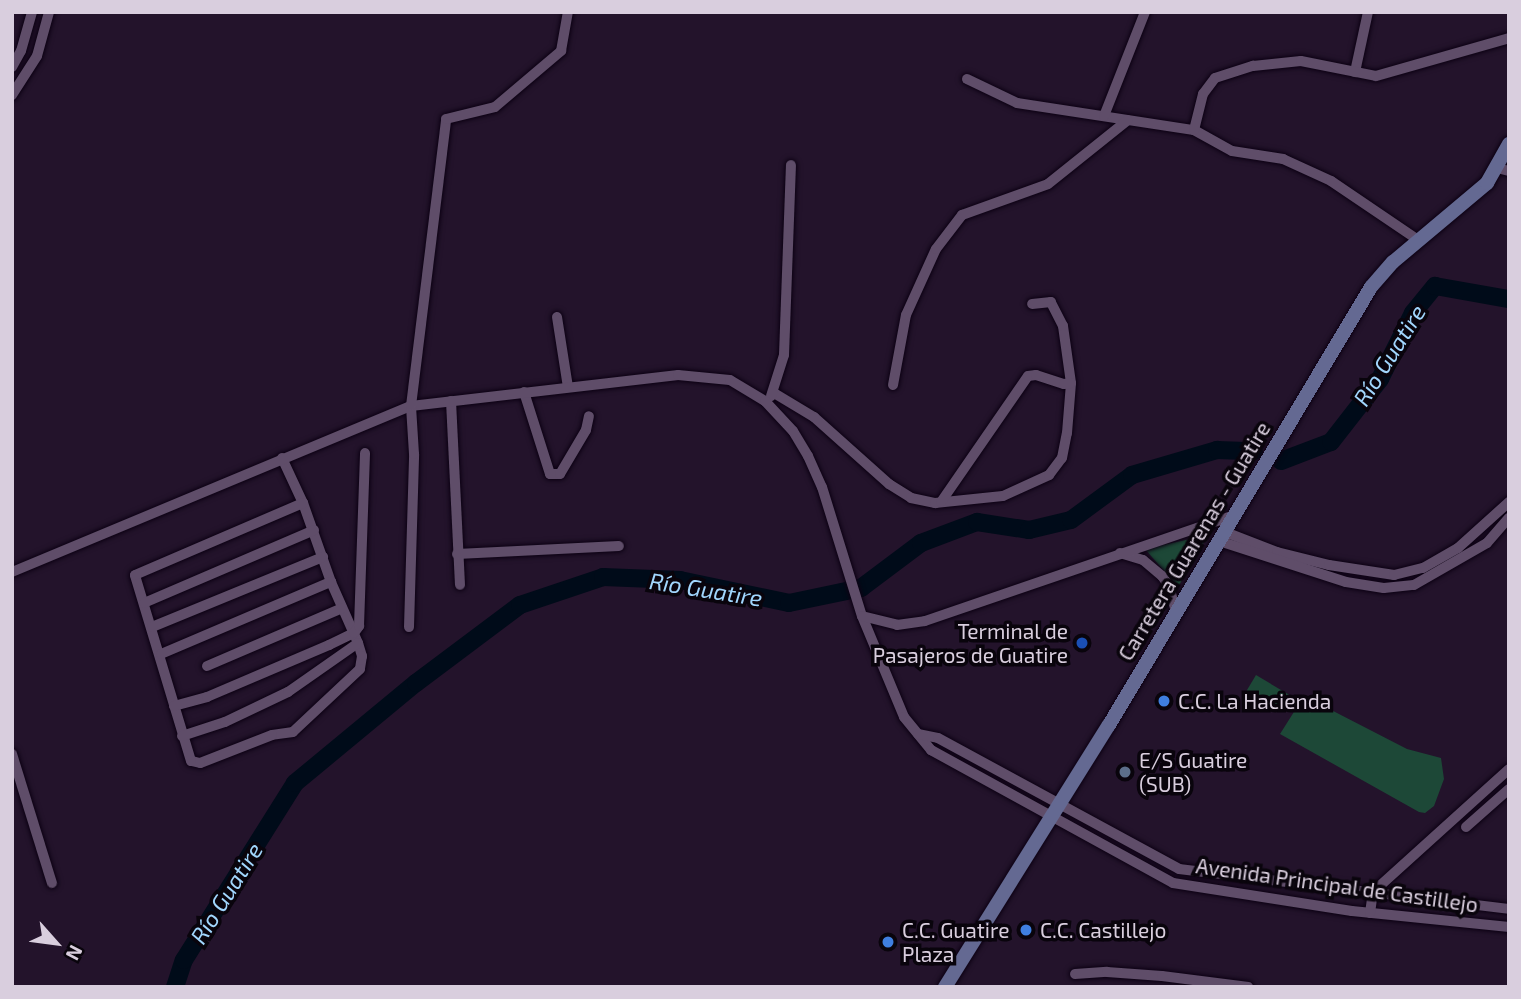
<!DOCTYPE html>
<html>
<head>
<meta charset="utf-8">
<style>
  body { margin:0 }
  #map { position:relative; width:1521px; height:999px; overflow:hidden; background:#23132b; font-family:"Exo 2",sans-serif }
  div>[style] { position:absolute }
  .green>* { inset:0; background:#1d4837; transform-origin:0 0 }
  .river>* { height:18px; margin:-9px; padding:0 9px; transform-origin:9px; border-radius:9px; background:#000b19 }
  .roads { filter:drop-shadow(0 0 2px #0c0113) drop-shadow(0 0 2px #0c0113) }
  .street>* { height:10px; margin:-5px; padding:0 5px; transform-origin:5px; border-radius:5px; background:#5f4d69 }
  .secondary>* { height:14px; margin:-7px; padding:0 7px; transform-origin:7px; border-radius:7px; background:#646992 }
  .dots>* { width:19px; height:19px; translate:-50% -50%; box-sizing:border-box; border:4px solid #09040c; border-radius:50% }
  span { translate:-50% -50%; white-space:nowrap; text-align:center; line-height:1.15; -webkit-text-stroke:7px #09040c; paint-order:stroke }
  .street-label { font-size:21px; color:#d9cede }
  .poi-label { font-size:21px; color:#d9cede }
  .right { translate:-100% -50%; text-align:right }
  .left { translate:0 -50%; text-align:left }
  .water-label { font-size:23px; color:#a1d6fd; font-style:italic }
  .frame { position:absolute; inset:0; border:14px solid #d9cede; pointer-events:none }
  .north { position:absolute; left:21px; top:908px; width:70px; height:70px; -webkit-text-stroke:5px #09040c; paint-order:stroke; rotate:118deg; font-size:19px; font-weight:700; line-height:28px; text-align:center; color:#d9cede }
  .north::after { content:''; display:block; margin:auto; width:24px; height:32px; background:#d9cede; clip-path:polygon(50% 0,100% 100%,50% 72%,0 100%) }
</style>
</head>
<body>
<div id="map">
  <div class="green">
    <div style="clip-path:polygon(1208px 535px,1178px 587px,1145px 549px)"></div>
    <div style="left:1256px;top:675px;width:39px;height:18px;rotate:31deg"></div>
    <div style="clip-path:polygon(1304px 696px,1407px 749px,1441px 758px,1444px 779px,1434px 806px,1425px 813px,1419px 812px,1280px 734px)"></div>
  </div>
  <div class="river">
    <div style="left:1281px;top:461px;width:53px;rotate:-20.8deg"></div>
    <div style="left:1331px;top:442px;width:80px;rotate:-52.1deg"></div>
    <div style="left:1380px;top:379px;width:74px;rotate:-63.4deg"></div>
    <div style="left:1413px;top:313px;width:35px;rotate:-51deg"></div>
    <div style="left:1435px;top:286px;width:75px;rotate:10deg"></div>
    <div style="left:175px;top:987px;width:28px;rotate:-72deg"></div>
    <div style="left:184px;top:960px;width:209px;rotate:-57.9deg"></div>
    <div style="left:295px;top:783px;width:157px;rotate:-39.6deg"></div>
    <div style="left:416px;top:683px;width:130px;rotate:-36.9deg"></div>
    <div style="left:520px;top:605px;width:88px;rotate:-18.6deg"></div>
    <div style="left:603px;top:577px;width:77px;rotate:2.2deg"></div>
    <div style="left:680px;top:580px;width:111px;rotate:11.9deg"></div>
    <div style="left:789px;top:603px;width:74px;rotate:-11.8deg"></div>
    <div style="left:861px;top:588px;width:75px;rotate:-36.9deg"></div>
    <div style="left:921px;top:543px;width:60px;rotate:-20.6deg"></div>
    <div style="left:977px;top:522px;width:53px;rotate:8.7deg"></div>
    <div style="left:1029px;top:530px;width:43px;rotate:-13.4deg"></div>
    <div style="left:1071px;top:520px;width:76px;rotate:-36.4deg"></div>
    <div style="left:1132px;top:475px;width:89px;rotate:-16.4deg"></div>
    <div style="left:1217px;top:450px;width:37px;rotate:2deg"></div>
  </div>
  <div class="roads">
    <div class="street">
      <div style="left:12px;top:67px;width:18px;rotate:-61deg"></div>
      <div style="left:21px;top:51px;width:41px;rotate:-74.2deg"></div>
      <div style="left:1355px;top:72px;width:61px;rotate:-77.8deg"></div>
      <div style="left:967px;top:79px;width:55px;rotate:25.6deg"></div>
      <div style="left:1017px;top:103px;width:179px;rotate:8.7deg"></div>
      <div style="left:1194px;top:130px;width:43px;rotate:28.9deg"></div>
      <div style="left:1232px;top:151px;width:52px;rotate:8.9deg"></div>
      <div style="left:1283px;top:159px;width:53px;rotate:24.6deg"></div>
      <div style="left:1331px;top:181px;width:105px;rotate:34.1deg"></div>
      <div style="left:12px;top:95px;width:46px;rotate:-57.3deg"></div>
      <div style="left:37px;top:56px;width:46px;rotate:-74.7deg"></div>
      <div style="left:1104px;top:116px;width:112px;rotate:-68.5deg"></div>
      <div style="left:1194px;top:130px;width:37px;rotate:-76deg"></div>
      <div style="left:1203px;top:94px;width:20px;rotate:-53deg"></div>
      <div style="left:1215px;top:78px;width:40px;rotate:-18deg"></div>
      <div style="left:1253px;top:66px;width:48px;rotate:-5.9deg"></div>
      <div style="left:1301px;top:61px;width:76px;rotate:11.3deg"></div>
      <div style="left:1376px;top:76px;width:138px;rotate:-15.9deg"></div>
      <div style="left:1497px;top:168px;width:12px;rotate:14deg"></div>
      <div style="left:557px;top:317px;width:71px;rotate:81.1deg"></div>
      <div style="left:893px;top:385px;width:71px;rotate:-79.5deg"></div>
      <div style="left:906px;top:315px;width:72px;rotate:-65.6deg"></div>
      <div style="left:936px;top:249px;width:43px;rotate:-52.6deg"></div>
      <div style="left:962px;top:215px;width:91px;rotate:-19.8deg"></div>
      <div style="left:1048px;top:184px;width:102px;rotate:-38.7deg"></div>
      <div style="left:524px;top:392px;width:86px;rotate:72.4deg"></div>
      <div style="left:550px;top:474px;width:10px"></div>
      <div style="left:560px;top:474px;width:51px;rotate:-59.4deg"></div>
      <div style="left:586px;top:430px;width:14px;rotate:-78deg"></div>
      <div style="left:774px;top:393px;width:47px;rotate:31deg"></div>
      <div style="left:814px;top:417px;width:101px;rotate:41.8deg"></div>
      <div style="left:889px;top:484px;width:26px;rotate:32deg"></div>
      <div style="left:911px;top:498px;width:25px;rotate:12deg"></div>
      <div style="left:935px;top:503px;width:68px;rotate:-5.9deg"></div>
      <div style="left:1003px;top:496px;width:51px;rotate:-24.5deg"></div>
      <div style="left:1049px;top:475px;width:21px;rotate:-53deg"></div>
      <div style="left:1062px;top:458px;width:25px;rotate:-79deg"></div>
      <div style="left:1067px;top:433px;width:50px;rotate:-85.4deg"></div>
      <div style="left:1071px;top:383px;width:58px;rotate:-98deg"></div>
      <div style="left:1063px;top:326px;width:27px;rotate:-117deg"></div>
      <div style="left:1051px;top:302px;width:19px;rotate:174deg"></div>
      <div style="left:771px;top:396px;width:43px;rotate:-72.4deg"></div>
      <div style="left:784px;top:355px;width:190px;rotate:-87.9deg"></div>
      <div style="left:451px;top:401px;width:184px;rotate:87.2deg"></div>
      <div style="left:282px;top:458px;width:50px;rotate:65deg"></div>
      <div style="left:303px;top:503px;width:84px;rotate:70.5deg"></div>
      <div style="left:331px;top:582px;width:67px;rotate:66.1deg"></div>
      <div style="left:358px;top:643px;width:14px;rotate:73deg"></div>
      <div style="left:362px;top:656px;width:13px;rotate:99deg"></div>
      <div style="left:360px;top:669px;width:92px;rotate:136.8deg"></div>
      <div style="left:293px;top:732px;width:21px;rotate:172deg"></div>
      <div style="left:272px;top:735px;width:77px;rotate:158.7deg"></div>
      <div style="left:200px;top:763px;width:9px;rotate:-167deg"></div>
      <div style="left:191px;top:761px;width:194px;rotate:-106.8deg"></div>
      <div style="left:135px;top:575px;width:183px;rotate:-23.2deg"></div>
      <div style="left:941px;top:502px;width:153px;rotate:-55.4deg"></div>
      <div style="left:1028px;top:376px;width:8px;rotate:-7deg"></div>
      <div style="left:1036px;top:375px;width:29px;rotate:18deg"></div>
      <div style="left:1064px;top:384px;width:7px;rotate:-8deg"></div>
      <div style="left:1225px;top:532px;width:56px;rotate:21deg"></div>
      <div style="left:1277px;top:552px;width:54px;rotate:14deg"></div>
      <div style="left:1329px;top:565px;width:66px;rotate:8.7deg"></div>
      <div style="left:1394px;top:575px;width:30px;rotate:-14deg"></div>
      <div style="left:1423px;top:568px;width:40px;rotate:-29.7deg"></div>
      <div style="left:1458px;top:548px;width:69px;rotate:-42deg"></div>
      <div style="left:1219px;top:541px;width:133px;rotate:17.9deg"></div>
      <div style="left:1346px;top:582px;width:38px;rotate:9deg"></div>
      <div style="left:1384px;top:588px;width:30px;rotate:-6deg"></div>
      <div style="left:1414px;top:585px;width:84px;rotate:-29.9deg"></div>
      <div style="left:1487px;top:543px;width:33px;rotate:-49deg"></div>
      <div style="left:1120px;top:553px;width:24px;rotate:17deg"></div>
      <div style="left:1143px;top:560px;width:25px;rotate:40deg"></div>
      <div style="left:1162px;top:576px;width:12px;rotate:55deg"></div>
      <div style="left:1169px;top:586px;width:27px;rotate:75deg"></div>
      <div style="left:457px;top:554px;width:162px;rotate:-2.8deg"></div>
      <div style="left:12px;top:572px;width:432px;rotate:-22.6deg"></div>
      <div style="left:411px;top:406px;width:269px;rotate:-6.6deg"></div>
      <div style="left:678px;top:375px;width:52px;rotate:5.5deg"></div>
      <div style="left:730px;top:380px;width:41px;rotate:31deg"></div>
      <div style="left:765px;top:401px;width:41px;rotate:47deg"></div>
      <div style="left:793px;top:431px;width:29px;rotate:59deg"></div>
      <div style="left:808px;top:456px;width:34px;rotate:66deg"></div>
      <div style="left:822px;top:487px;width:135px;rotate:72.8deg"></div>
      <div style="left:862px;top:616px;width:109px;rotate:67.4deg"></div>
      <div style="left:904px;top:717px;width:43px;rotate:50.7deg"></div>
      <div style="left:931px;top:750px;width:276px;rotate:28.8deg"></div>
      <div style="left:1173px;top:883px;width:181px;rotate:8.9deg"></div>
      <div style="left:1352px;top:911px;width:158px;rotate:5.8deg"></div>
      <div style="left:144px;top:603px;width:185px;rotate:-23.2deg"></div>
      <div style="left:862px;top:616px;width:36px;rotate:14deg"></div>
      <div style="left:897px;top:625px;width:28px;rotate:-8deg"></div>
      <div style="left:925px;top:621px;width:327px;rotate:-18.9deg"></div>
      <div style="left:152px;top:627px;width:185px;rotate:-22.3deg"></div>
      <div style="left:409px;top:627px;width:173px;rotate:-88.3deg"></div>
      <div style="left:414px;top:454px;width:48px;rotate:-93.6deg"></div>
      <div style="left:411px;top:406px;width:289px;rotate:-83deg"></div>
      <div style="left:446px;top:119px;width:50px;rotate:-13.8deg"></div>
      <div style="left:495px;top:107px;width:87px;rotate:-40.3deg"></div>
      <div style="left:561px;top:51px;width:40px;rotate:-80deg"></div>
      <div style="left:161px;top:654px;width:185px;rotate:-23deg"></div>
      <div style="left:207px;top:666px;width:147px;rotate:-23.2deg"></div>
      <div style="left:174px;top:706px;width:34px;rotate:-15deg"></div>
      <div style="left:207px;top:697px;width:133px;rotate:-23.1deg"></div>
      <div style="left:329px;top:645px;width:28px;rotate:-26deg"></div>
      <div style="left:354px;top:633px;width:9px;rotate:-54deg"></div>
      <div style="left:359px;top:626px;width:173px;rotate:-88deg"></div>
      <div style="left:918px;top:734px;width:20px;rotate:11deg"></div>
      <div style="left:938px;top:738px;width:274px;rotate:28.5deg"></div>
      <div style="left:1179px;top:869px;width:332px;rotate:6.9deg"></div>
      <div style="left:182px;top:736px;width:45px;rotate:-18deg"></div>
      <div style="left:225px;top:722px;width:70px;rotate:-25.5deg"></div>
      <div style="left:288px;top:692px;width:85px;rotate:-35deg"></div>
      <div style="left:12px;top:754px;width:135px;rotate:72.8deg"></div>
      <div style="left:1466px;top:827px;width:57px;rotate:-41.5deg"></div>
      <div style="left:1370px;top:913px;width:21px;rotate:-82deg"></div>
      <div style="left:1373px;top:892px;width:183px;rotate:-42.1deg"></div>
      <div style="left:1075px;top:974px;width:32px;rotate:-4deg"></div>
      <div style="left:1107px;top:972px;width:55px;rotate:4.2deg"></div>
      <div style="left:1162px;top:976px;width:87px;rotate:7.3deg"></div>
    </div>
    <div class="secondary">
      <div style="left:945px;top:987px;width:309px;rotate:-58deg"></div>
      <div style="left:1109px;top:725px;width:510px;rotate:-59.11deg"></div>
      <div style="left:1371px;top:287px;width:33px;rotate:-49deg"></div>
      <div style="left:1393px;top:262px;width:123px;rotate:-40deg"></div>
      <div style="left:1487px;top:183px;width:45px;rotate:-60.6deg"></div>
    </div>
  </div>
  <div class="dots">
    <div style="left:1082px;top:643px;background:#1a4fb4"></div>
    <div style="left:1164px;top:701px;background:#3f7fe0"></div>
    <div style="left:1125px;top:772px;background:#5c6f8a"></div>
    <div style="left:1026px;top:930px;background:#3f7fe0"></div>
    <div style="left:888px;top:942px;background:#3f7fe0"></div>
  </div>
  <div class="street-label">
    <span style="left:1194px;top:541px;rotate:-59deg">Carretera Guarenas - Guatire</span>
    <span style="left:1337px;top:885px;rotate:8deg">Avenida Principal de Castillejo</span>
  </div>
  <div class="poi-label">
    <span class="right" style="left:1068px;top:643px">Terminal de<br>Pasajeros de Guatire</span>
    <span class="left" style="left:1178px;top:701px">C.C. La Hacienda</span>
    <span class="left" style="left:1139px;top:772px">E/S Guatire<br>(SUB)</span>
    <span class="left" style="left:902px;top:942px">C.C. Guatire<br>Plaza</span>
    <span class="left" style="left:1040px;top:930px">C.C. Castillejo</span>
  </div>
  <div class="water-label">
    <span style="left:1389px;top:355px;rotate:-58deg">Río Guatire</span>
    <span style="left:706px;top:589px;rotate:9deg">Río Guatire</span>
    <span style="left:226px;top:893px;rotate:-58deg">Río Guatire</span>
  </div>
  <div class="frame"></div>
  <div class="north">N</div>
</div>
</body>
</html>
